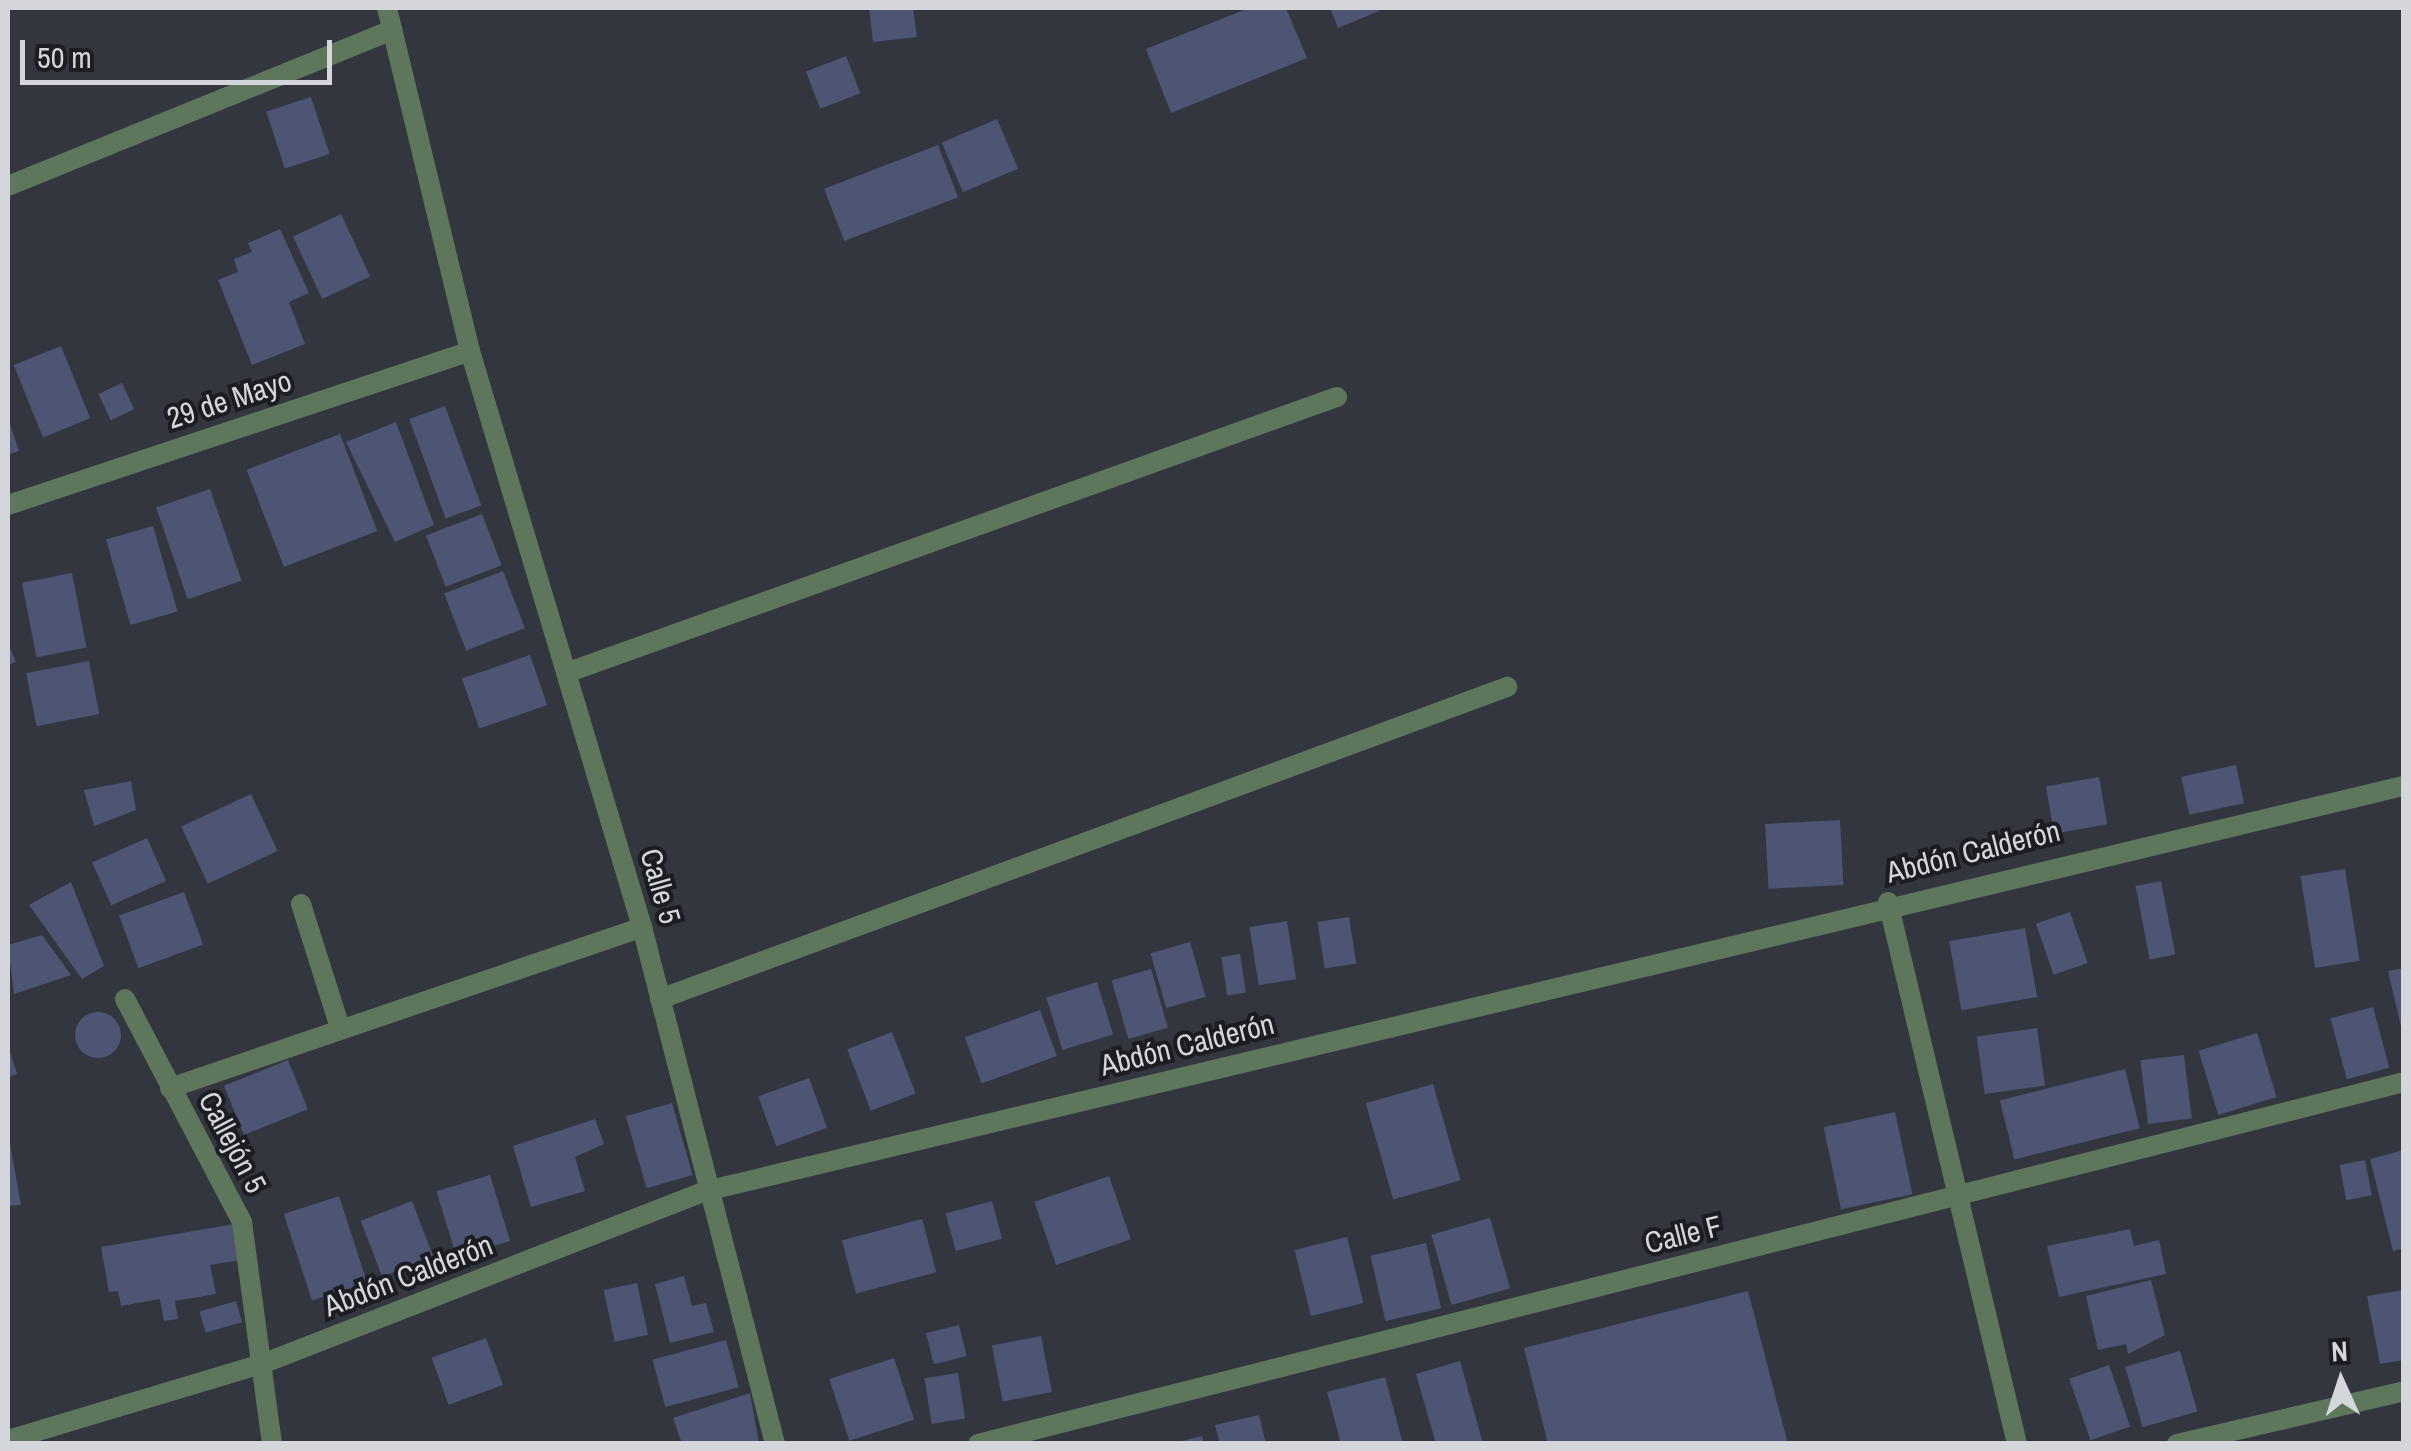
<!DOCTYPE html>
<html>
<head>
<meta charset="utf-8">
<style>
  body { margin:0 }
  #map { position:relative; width:2411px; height:1451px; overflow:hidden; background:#33363f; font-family:"Archivo Narrow",sans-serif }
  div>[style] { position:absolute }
  .building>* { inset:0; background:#4d5474; transform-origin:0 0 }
  .round { border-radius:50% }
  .lane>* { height:20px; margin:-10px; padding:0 10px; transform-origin:10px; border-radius:10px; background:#5e775c }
  .street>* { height:20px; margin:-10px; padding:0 10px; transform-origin:10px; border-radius:10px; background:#5e775c }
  span { translate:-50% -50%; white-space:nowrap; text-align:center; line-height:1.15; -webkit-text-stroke:8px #1c1d22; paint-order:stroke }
  .street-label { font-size:30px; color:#d4d6dc }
  .frame { position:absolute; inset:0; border:10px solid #d4d6dc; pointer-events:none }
  .north { position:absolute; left:2291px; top:1331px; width:100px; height:100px; -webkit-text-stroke:8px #1c1d22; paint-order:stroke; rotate:357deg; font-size:28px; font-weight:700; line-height:40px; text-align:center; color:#d4d6dc }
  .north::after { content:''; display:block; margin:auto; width:35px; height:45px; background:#d4d6dc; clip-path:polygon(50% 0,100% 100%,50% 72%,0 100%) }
  .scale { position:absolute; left:20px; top:40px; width:312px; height:45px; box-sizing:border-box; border:5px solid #d4d6dc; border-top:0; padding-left:12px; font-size:30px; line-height:35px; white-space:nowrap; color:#d4d6dc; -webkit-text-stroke:8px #1c1d22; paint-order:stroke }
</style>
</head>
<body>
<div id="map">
  <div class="building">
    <div style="clip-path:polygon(869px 8px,913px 8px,917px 37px,873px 42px)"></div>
    <div style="clip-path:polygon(1249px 8px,1286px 8px,1307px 58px,1171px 113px,1146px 49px)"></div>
    <div style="clip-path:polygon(1330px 8px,1377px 8px,1379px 11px,1338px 28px)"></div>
    <div style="left:846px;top:56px;width:40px;height:43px;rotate:69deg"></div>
    <div style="left:311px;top:97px;width:60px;height:47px;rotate:72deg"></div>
    <div style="left:997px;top:119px;width:54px;height:60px;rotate:67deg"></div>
    <div style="left:938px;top:145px;width:56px;height:122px;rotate:69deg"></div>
    <div style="left:341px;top:214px;width:69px;height:53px;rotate:65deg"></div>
    <div style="clip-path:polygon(280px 229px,309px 293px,289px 302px,305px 344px,252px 365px,218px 280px,238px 272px,234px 259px,252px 252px,248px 243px)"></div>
    <div style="left:61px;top:346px;width:78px;height:51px;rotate:68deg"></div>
    <div style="left:122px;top:383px;width:29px;height:26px;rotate:65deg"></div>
    <div style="left:445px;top:406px;width:106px;height:38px;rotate:70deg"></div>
    <div style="clip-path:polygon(8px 418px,19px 451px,8px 455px)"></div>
    <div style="clip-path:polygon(396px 422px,434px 525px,395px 542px,346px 442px)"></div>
    <div style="left:340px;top:434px;width:104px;height:100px;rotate:69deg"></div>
    <div style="left:210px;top:489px;width:97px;height:57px;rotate:71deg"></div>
    <div style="left:482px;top:514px;width:55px;height:60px;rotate:69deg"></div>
    <div style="left:153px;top:526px;width:89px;height:49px;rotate:74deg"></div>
    <div style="left:503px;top:571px;width:61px;height:63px;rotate:69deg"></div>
    <div style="left:72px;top:573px;width:76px;height:51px;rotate:79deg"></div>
    <div style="clip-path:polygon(8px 643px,16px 662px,8px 665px)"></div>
    <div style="left:530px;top:655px;width:53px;height:72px;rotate:71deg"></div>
    <div style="left:89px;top:661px;width:54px;height:64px;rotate:79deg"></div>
    <div style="left:2236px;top:765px;width:39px;height:56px;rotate:78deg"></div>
    <div style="left:2099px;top:777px;width:48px;height:54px;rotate:80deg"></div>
    <div style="clip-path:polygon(131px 781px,136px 810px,94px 826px,84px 790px)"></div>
    <div style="left:251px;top:794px;width:63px;height:77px;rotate:65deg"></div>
    <div style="left:1840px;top:820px;width:65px;height:75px;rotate:87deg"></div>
    <div style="left:147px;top:838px;width:47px;height:60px;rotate:66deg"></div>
    <div style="left:2345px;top:869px;width:93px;height:45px;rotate:81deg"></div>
    <div style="left:2161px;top:881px;width:75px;height:26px;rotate:79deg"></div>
    <div style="clip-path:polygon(71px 882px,104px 966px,82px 979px,29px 905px)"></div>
    <div style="left:184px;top:892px;width:56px;height:69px;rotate:70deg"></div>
    <div style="left:2070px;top:912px;width:54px;height:36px;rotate:71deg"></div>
    <div style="left:1349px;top:917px;width:47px;height:32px;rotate:81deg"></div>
    <div style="left:1287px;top:921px;width:59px;height:38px;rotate:81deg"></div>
    <div style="left:2025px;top:928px;width:70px;height:77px;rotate:80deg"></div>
    <div style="clip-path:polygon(42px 935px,71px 975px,14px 994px,8px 945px)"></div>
    <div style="left:1190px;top:942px;width:57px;height:41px;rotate:74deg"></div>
    <div style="left:1240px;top:954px;width:39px;height:19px;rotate:81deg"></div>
    <div style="clip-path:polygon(2404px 968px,2404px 1031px,2402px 1031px,2388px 971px)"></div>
    <div style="left:1151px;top:969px;width:61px;height:41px;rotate:74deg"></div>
    <div style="left:1097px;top:982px;width:55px;height:53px;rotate:73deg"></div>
    <div style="left:2373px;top:1007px;width:63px;height:44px;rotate:75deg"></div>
    <div style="left:1040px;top:1010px;width:49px;height:80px;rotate:70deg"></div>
    <div class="round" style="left:75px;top:1012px;width:46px;height:46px"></div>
    <div style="left:2037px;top:1028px;width:58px;height:61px;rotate:82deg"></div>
    <div style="left:892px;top:1032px;width:66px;height:48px;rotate:69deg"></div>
    <div style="left:2257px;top:1033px;width:67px;height:61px;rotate:73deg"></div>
    <div style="clip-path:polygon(8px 1045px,17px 1074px,8px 1077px)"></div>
    <div style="left:2184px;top:1055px;width:64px;height:44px;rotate:83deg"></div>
    <div style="left:288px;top:1060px;width:53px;height:69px;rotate:68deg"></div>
    <div style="left:2125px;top:1069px;width:61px;height:129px;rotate:76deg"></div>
    <div style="left:809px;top:1078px;width:53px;height:54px;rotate:70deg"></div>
    <div style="left:1433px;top:1084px;width:100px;height:70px;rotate:74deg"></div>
    <div style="left:672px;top:1103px;width:75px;height:48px;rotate:74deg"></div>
    <div style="left:1895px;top:1112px;width:84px;height:73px;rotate:78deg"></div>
    <div style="clip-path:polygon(595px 1119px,604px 1144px,575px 1157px,585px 1191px,531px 1207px,513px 1146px)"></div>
    <div style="clip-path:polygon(8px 1132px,21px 1205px,8px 1206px)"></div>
    <div style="clip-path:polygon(2404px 1150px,2404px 1248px,2393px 1251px,2370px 1159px)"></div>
    <div style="left:2365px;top:1160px;width:36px;height:26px;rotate:79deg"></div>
    <div style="left:490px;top:1175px;width:69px;height:56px;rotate:73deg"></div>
    <div style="left:1109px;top:1176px;width:67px;height:79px;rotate:71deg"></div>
    <div style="left:339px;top:1196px;width:91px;height:58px;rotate:72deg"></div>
    <div style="left:412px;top:1201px;width:60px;height:55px;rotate:69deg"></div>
    <div style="left:992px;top:1201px;width:39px;height:48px;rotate:75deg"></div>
    <div style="left:1490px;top:1218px;width:73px;height:61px;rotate:74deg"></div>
    <div style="left:922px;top:1219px;width:55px;height:83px;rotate:75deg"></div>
    <div style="clip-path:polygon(234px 1224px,241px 1260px,210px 1265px,216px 1294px,175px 1301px,178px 1319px,164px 1321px,160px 1299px,121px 1306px,118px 1291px,109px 1292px,101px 1247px)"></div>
    <div style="clip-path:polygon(2130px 1229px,2134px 1246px,2159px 1240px,2166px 1274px,2059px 1297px,2047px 1246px)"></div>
    <div style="left:1347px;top:1237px;width:68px;height:54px;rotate:76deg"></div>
    <div style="left:1426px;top:1243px;width:67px;height:57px;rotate:77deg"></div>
    <div style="clip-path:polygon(684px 1276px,692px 1306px,706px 1303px,714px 1332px,670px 1343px,655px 1284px)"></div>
    <div style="clip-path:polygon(2151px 1280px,2165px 1335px,2128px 1354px,2126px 1344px,2098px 1350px,2086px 1296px)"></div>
    <div style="left:637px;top:1283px;width:53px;height:34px;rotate:78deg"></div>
    <div style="clip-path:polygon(2404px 1290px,2404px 1360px,2380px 1364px,2367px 1296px)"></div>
    <div style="clip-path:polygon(1748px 1291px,1788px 1444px,1548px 1444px,1524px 1348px)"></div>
    <div style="left:236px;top:1301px;width:22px;height:38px;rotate:74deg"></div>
    <div style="left:959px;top:1325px;width:32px;height:34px;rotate:76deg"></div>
    <div style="left:1041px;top:1336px;width:57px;height:50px;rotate:79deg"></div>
    <div style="left:486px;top:1338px;width:50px;height:58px;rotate:70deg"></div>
    <div style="left:726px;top:1340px;width:49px;height:76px;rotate:75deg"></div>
    <div style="left:2180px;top:1351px;width:63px;height:57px;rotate:74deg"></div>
    <div style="left:894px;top:1358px;width:65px;height:68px;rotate:72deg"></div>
    <div style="clip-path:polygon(1460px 1361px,1483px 1444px,1436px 1444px,1416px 1374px)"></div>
    <div style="left:2109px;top:1365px;width:65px;height:42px;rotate:71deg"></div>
    <div style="left:958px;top:1373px;width:46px;height:34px;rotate:81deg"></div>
    <div style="clip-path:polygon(1385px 1377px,1403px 1444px,1341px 1444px,1327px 1392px)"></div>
    <div style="clip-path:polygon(750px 1393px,759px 1444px,682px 1444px,673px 1418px)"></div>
    <div style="clip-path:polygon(1259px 1415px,1266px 1444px,1220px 1444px,1215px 1425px)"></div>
    <div style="clip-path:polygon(1202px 1436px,1204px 1444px,1178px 1444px,1178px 1442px)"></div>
  </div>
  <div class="lane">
    <div style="left:301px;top:904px;width:130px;rotate:72.5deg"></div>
    <div style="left:170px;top:1088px;width:499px;rotate:-18.8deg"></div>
  </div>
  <div class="street">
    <div style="left:387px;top:8px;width:353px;rotate:76.4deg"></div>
    <div style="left:470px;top:351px;width:601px;rotate:73.37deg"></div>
    <div style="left:642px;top:927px;width:534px;rotate:75.57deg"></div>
    <div style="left:8px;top:186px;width:415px;rotate:-22.1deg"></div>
    <div style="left:8px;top:505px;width:487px;rotate:-18.4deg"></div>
    <div style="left:566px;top:673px;width:819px;rotate:-19.7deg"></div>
    <div style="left:1888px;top:902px;width:557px;rotate:76.61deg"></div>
    <div style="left:125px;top:999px;width:252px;rotate:62.3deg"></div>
    <div style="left:242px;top:1222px;width:224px;rotate:82.3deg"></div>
    <div style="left:660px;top:999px;width:903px;rotate:-20.22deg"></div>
    <div style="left:8px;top:1440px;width:265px;rotate:-16.7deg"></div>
    <div style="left:262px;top:1364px;width:477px;rotate:-21.3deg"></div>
    <div style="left:706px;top:1191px;width:1746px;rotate:-13.42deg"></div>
    <div style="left:978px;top:1444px;width:1471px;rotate:-14.24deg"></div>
    <div style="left:2177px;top:1444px;width:233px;rotate:-13.1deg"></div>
  </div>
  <div class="street-label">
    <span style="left:229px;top:399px;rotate:-18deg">29 de Mayo</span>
    <span style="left:1973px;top:851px;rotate:-14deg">Abdón Calderón</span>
    <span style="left:661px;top:886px;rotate:74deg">Calle 5</span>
    <span style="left:1187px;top:1044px;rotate:-14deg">Abdón Calderón</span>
    <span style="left:233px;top:1142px;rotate:62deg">Callejón 5</span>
    <span style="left:1683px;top:1234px;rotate:-14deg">Calle F</span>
    <span style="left:408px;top:1275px;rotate:-21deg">Abdón Calderón</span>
  </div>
  <div class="frame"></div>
  <div class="north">N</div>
  <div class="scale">50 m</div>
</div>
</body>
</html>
